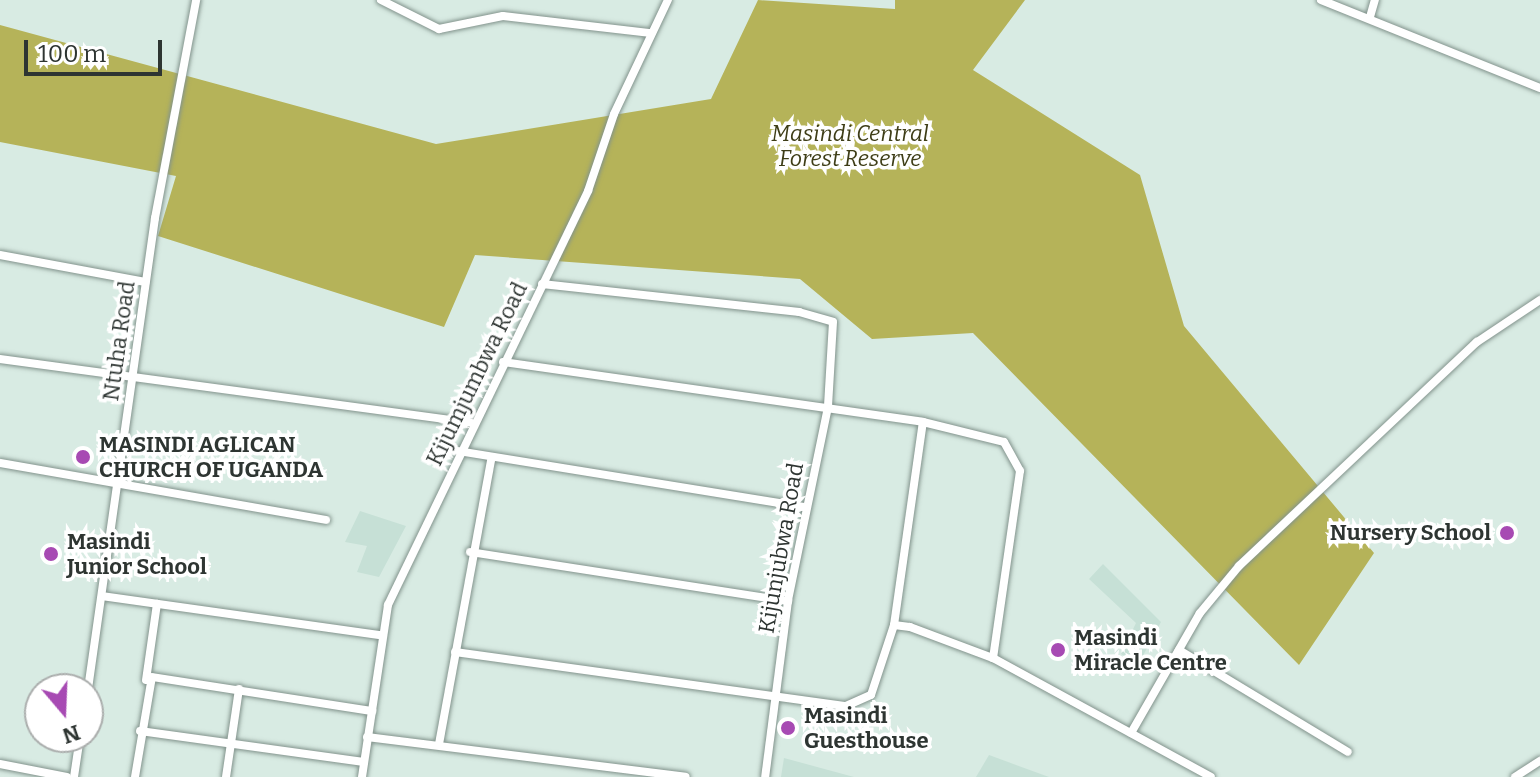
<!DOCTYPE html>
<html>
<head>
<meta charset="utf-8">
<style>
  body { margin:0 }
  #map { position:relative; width:1540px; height:777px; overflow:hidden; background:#d8ebe3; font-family:Bitter,serif }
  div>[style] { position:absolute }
  .built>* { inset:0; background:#c6e0d6 }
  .forest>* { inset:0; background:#b5b359 }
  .roads { filter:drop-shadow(0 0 2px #82938c) drop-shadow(0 0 2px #82938c) }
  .minor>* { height:8px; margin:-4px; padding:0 4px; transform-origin:4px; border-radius:4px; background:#fff }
  .dots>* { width:22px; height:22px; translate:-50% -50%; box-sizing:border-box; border:4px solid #fff; border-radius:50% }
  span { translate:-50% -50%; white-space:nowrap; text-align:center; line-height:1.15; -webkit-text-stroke:7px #fff; paint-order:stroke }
  .park-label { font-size:22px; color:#3e3d17; font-style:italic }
  .street-label { font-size:22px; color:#2e3532 }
  .poi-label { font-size:22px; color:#2e3532; font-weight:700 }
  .left { translate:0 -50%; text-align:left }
  .right { translate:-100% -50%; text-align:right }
  .north { position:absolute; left:24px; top:673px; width:80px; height:80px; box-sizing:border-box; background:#fff; border:2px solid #abaead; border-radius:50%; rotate:161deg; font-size:22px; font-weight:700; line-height:32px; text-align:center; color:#2e3532 }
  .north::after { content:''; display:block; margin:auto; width:28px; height:36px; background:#a74ab3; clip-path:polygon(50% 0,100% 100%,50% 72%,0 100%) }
  .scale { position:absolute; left:24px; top:40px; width:138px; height:36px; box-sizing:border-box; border:4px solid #2e3532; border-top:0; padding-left:10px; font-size:24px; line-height:28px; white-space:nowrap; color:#2e3532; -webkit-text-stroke:6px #fff; paint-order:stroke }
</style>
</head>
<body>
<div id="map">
  <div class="built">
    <div style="clip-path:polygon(360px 511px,406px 526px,379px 577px,357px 572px,367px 546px,345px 542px)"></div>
    <div style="clip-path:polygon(1103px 564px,1161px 622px,1138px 665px,1121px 654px,1136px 623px,1089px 579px)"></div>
    <div style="clip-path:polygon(989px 755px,1049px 777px,976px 777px)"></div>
    <div style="clip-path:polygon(784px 758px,854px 777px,781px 777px)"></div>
  </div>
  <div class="forest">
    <div style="clip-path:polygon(758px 0,895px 9px,895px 0,1025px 0,973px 70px,1140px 175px,1184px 326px,1374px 553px,1299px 665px,973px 333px,872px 339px,800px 279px,475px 255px,444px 327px,158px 236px,176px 176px,0 142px,0 25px,436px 144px,711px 99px)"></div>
  </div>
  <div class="roads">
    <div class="minor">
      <div style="left:381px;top:0;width:65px;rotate:26.6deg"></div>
      <div style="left:439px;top:29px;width:65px;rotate:-11.5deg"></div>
      <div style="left:503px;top:16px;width:149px;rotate:6.6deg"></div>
      <div style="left:1321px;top:0;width:236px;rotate:21.9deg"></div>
      <div style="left:1370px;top:17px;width:18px;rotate:-74deg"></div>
      <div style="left:0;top:255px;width:148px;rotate:10.5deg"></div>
      <div style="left:542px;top:284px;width:259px;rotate:6.2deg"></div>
      <div style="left:799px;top:312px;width:35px;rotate:16deg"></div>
      <div style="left:833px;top:322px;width:85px;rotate:93.4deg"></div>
      <div style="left:828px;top:407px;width:198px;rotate:101.7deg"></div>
      <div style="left:788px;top:601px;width:177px;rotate:97.4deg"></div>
      <div style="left:0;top:359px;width:475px;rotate:7.7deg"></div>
      <div style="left:503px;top:362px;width:424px;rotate:8.1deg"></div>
      <div style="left:923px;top:422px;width:83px;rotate:13.9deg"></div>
      <div style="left:1004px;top:442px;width:33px;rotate:61deg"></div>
      <div style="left:1020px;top:471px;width:189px;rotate:98.2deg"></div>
      <div style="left:458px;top:451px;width:351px;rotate:9.2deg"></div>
      <div style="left:0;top:463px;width:331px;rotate:9.9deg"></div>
      <div style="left:470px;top:552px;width:322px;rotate:8.8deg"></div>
      <div style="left:102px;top:596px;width:281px;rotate:8deg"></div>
      <div style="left:894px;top:625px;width:205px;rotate:-81.9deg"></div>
      <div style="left:1179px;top:650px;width:197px;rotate:31.1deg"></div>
      <div style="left:455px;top:652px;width:395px;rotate:7.9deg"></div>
      <div style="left:846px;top:706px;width:27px;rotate:-24deg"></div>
      <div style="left:871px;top:695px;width:74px;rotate:-71.8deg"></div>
      <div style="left:894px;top:625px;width:16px;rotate:7deg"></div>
      <div style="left:910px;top:627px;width:89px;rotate:20.5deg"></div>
      <div style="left:993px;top:658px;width:248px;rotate:28.6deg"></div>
      <div style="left:146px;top:680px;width:77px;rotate:-81.8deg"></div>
      <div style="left:88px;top:689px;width:476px;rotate:-81.9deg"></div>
      <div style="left:155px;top:218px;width:222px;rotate:-79.3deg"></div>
      <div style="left:140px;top:731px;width:226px;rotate:7.9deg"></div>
      <div style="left:1131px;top:733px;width:138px;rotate:-60.1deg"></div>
      <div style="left:1200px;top:613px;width:61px;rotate:-50.3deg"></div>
      <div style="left:1239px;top:566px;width:327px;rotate:-43.3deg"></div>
      <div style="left:1477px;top:342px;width:76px;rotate:-33.7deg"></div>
      <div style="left:367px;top:737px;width:321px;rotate:7.1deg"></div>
      <div style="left:439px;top:744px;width:289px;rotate:-79.6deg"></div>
      <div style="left:0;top:764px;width:68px;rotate:11deg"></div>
      <div style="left:74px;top:777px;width:40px;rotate:-81.5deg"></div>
      <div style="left:135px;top:777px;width:101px;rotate:-80.4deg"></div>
      <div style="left:152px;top:677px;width:223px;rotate:8.8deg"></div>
      <div style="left:226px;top:777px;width:89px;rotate:-81.6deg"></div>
      <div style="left:362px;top:777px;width:174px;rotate:-81.4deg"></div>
      <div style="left:388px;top:605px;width:460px;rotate:-64.2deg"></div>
      <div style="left:588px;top:191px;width:81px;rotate:-71.3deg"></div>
      <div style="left:614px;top:114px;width:126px;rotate:-64.7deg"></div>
      <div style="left:1515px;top:777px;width:30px;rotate:-33deg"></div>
    </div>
  </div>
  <div class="dots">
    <div style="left:83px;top:457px;background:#a74ab3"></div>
    <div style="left:1507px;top:533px;background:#a74ab3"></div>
    <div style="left:51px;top:554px;background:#a74ab3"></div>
    <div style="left:1058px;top:650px;background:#a74ab3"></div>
    <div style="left:788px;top:728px;background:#a74ab3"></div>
  </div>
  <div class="park-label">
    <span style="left:850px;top:146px">Masindi Central<br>Forest Reserve</span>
  </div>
  <div class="street-label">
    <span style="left:119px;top:341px;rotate:-82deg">Ntuha Road</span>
    <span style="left:477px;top:374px;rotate:-64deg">Kijumjumbwa Road</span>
    <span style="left:781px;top:548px;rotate:-80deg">Kijunjubwa Road</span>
  </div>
  <div class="poi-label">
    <span class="left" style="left:99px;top:457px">MASINDI AGLICAN<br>CHURCH OF UGANDA</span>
    <span class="right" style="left:1491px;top:533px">Nursery School</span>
    <span class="left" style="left:67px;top:554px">Masindi<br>Junior School</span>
    <span class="left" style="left:1074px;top:650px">Masindi<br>Miracle Centre</span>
    <span class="left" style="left:804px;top:728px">Masindi<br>Guesthouse</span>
  </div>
  <div class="north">N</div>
  <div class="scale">100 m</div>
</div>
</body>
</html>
